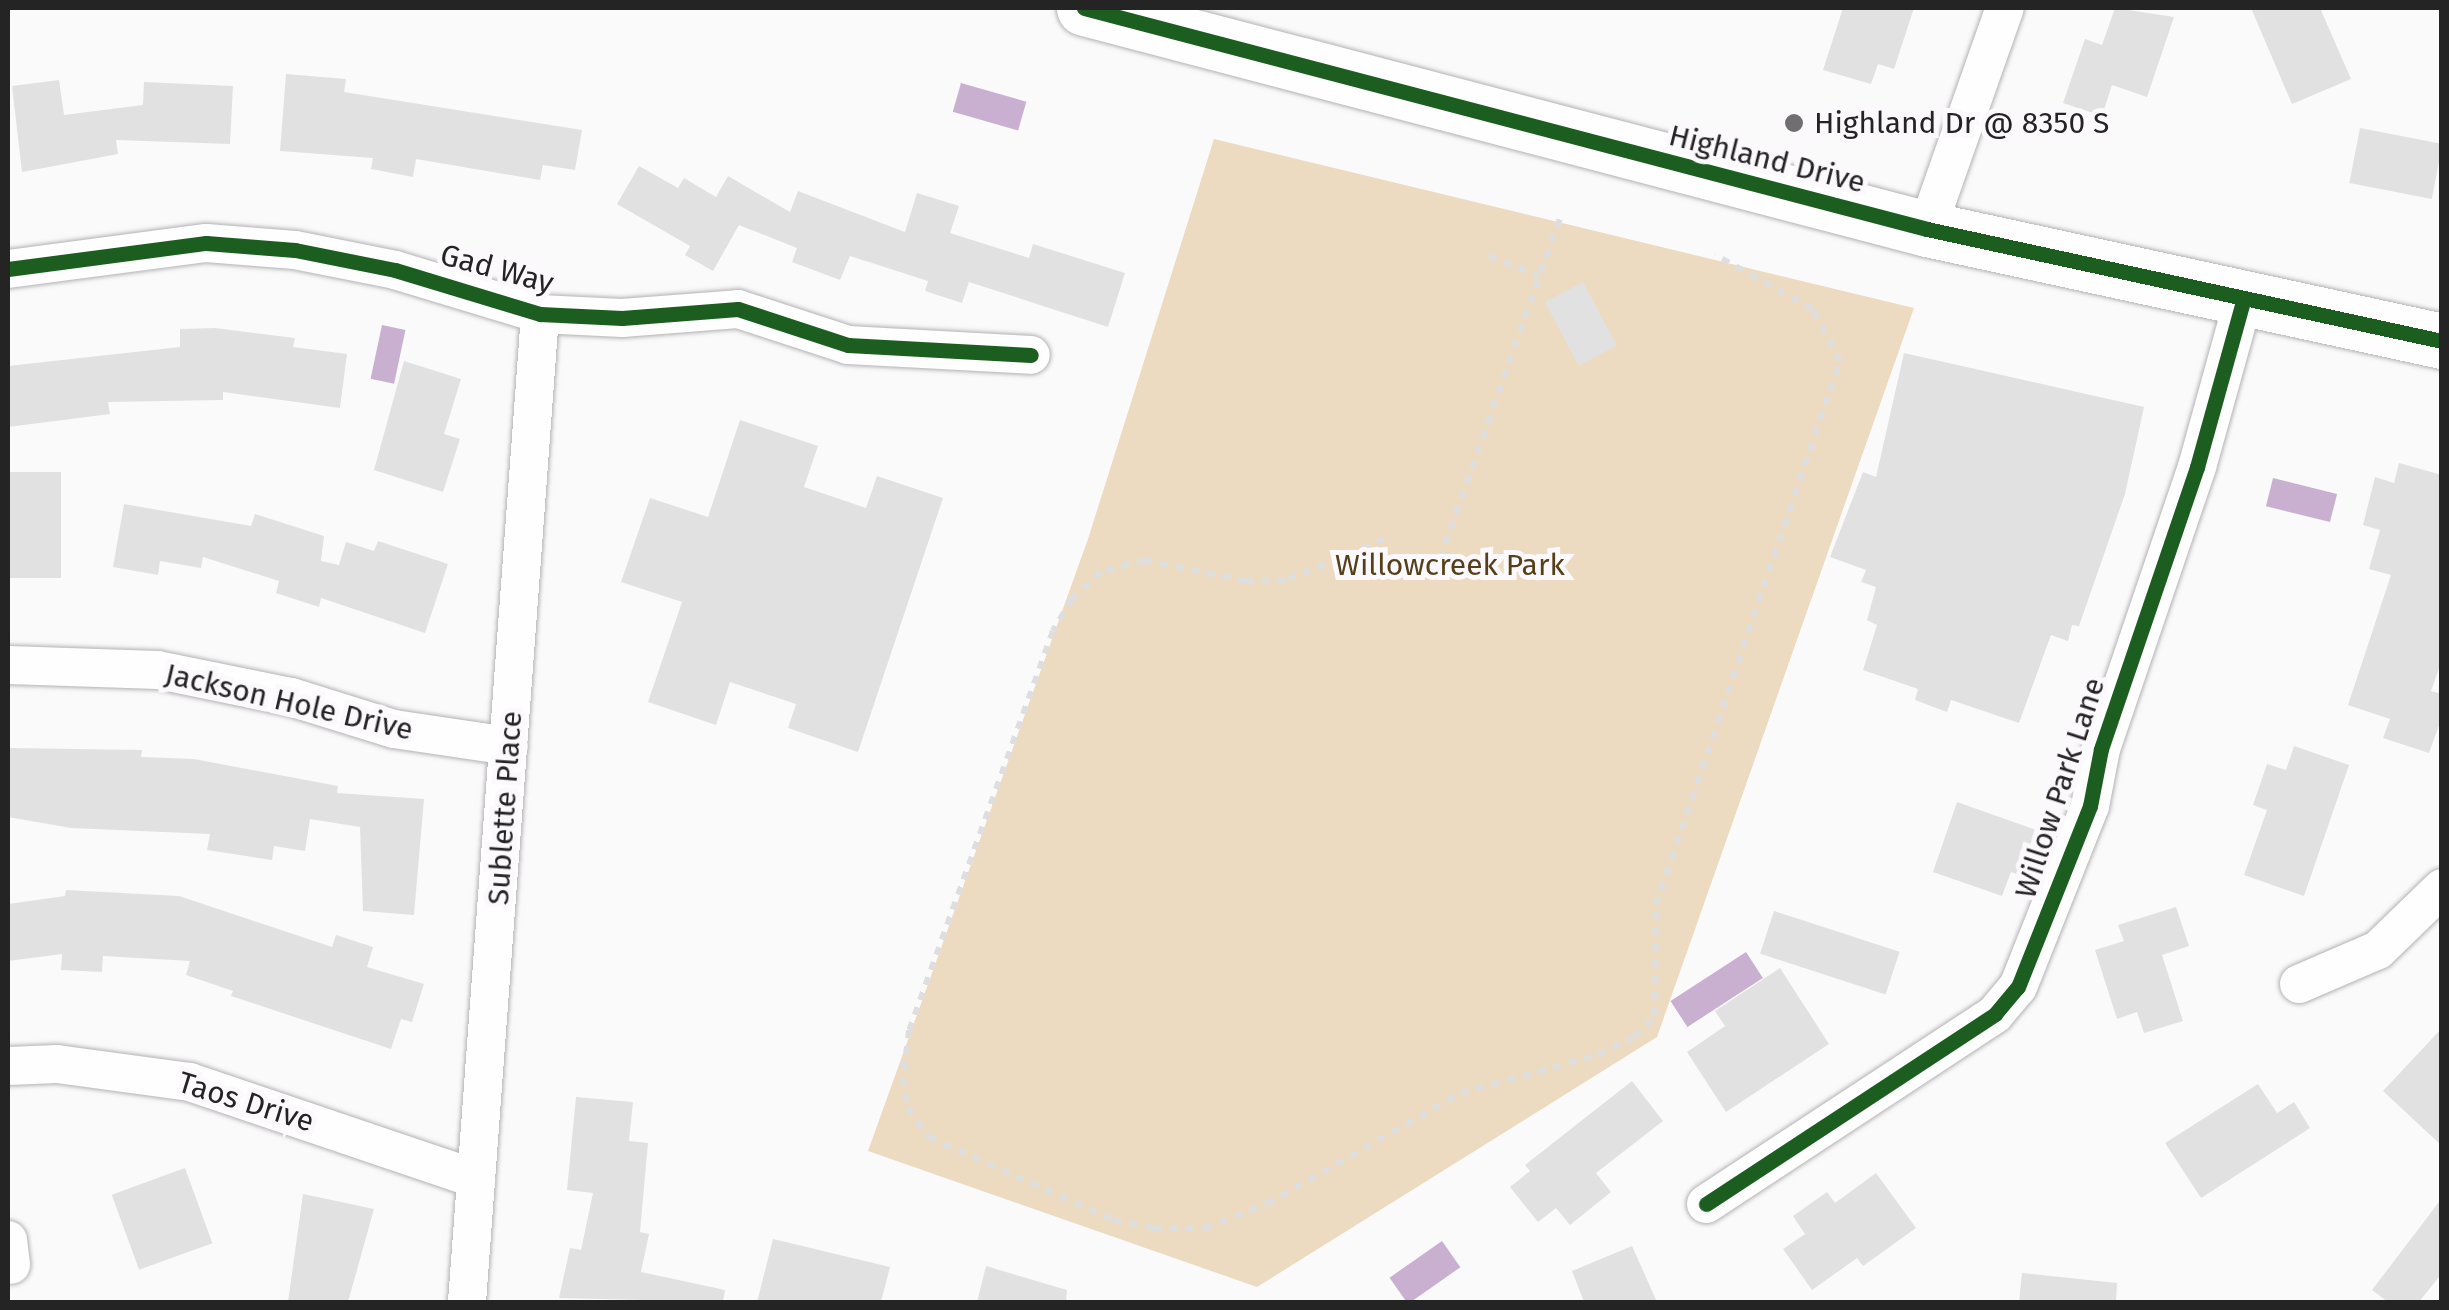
<!DOCTYPE html>
<html>
<head>
<meta charset="utf-8">
<style>
  body { margin:0 }
  #map { position:relative; width:2449px; height:1310px; overflow:hidden; background:#fbfafb; font-family:"Fira Sans",sans-serif }
  div>[style] { position:absolute }
  .green>* { inset:0; background:#ecdbc0 }
  .water>* { inset:0; background:#c9b0d1; transform-origin:0 0 }
  .building>* { inset:0; background:#e2e1e2; transform-origin:0 0 }
  .path>* { height:6px; margin-top:-3px; transform-origin:0; background:repeating-linear-gradient(90deg,#dfdedf 0 8px,transparent 0 16px) }
  .roads { filter:drop-shadow(0 0 2px #b4b2b4) drop-shadow(0 0 2px #b4b2b4) }
  .street>* { height:38px; margin:-19px; padding:0 19px; transform-origin:19px; border-radius:19px; background:#fefefe }
  .primary>* { height:55px; margin:-27.5px; padding:0 27.5px; transform-origin:27.5px; border-radius:27.5px; background:#fefefe }
  .cycleway>* { height:15px; margin:-7.5px; padding:0 7.5px; transform-origin:7.5px; border-radius:7.5px; background:#1b5e20 }
  .dots>* { width:28px; height:28px; translate:-50% -50%; box-sizing:border-box; border:5px solid #fbf9fc; border-radius:50% }
  span { translate:-50% -50%; white-space:nowrap; text-align:center; line-height:1.15; -webkit-text-stroke:10px #fbf9fc; paint-order:stroke }
  .poi-label { font-size:30px; color:#252425 }
  .left { translate:0 -50%; text-align:left }
  .street-label { font-size:30px; color:#252425 }
  .park-label { font-size:30px; color:#564019 }
  .frame { position:absolute; inset:0; border:10px solid #252425; pointer-events:none }
</style>
</head>
<body>
<div id="map">
  <div class="green">
    <div style="clip-path:polygon(1214px 139px,1914px 308px,1657px 1037px,1257px 1287px,868px 1151px,1088px 539px)"></div>
  </div>
  <div class="water">
    <div style="left:961px;top:83px;width:68px;height:30px;rotate:16deg"></div>
    <div style="left:382px;top:325px;width:24px;height:55px;rotate:12deg"></div>
    <div style="left:2273px;top:478px;width:66px;height:29px;rotate:14deg"></div>
    <div style="left:1746px;top:952px;width:31px;height:90px;rotate:57deg"></div>
    <div style="left:1442px;top:1241px;width:32px;height:64px;rotate:55deg"></div>
  </div>
  <div class="building">
    <div style="clip-path:polygon(1843px 8px,1914px 8px,1894px 69px,1878px 64px,1871px 84px,1823px 70px)"></div>
    <div style="clip-path:polygon(2115px 8px,2174px 17px,2147px 97px,2112px 85px,2102px 116px,2063px 103px,2085px 39px,2102px 45px)"></div>
    <div style="clip-path:polygon(2251px 8px,2320px 8px,2351px 79px,2292px 104px)"></div>
    <div style="clip-path:polygon(286px 74px,346px 79px,344px 92px,582px 130px,575px 170px,543px 165px,540px 180px,416px 159px,413px 177px,371px 169px,373px 158px,280px 151px)"></div>
    <div style="clip-path:polygon(59px 80px,64px 115px,143px 105px,144px 82px,233px 86px,230px 144px,116px 140px,118px 154px,22px 172px,12px 86px)"></div>
    <div style="left:2360px;top:128px;width:84px;height:56px;rotate:11deg"></div>
    <div style="clip-path:polygon(639px 166px,678px 188px,684px 178px,716px 197px,728px 176px,790px 212px,798px 191px,905px 232px,917px 193px,959px 206px,950px 233px,1029px 258px,1033px 244px,1125px 273px,1108px 327px,969px 282px,962px 303px,925px 291px,928px 281px,850px 256px,840px 280px,792px 262px,797px 248px,739px 225px,713px 271px,685px 255px,690px 246px,617px 204px)"></div>
    <div style="left:1583px;top:282px;width:72px;height:43px;rotate:62deg"></div>
    <div style="clip-path:polygon(215px 328px,295px 338px,293px 347px,347px 354px,340px 408px,223px 392px,223px 400px,108px 402px,110px 414px,8px 427px,8px 366px,180px 347px,180px 329px)"></div>
    <div style="clip-path:polygon(1904px 353px,2144px 407px,2125px 494px,2079px 626px,2072px 625px,2068px 641px,2051px 635px,2019px 723px,1951px 700px,1947px 712px,1915px 700px,1918px 689px,1863px 670px,1877px 625px,1867px 620px,1876px 587px,1861px 582px,1866px 570px,1830px 557px,1863px 472px,1876px 477px)"></div>
    <div style="clip-path:polygon(404px 361px,461px 379px,444px 434px,460px 439px,443px 492px,374px 470px)"></div>
    <div style="clip-path:polygon(740px 420px,818px 446px,804px 487px,866px 508px,877px 476px,943px 498px,858px 752px,788px 728px,796px 704px,730px 682px,716px 725px,648px 702px,682px 602px,621px 582px,650px 498px,708px 517px)"></div>
    <div style="clip-path:polygon(2399px 463px,2442px 475px,2442px 660px,2431px 691px,2442px 694px,2442px 717px,2429px 753px,2383px 738px,2390px 719px,2348px 705px,2391px 575px,2369px 569px,2380px 530px,2363px 525px,2375px 477px,2394px 483px)"></div>
    <div style="left:8px;top:472px;width:53px;height:106px"></div>
    <div style="clip-path:polygon(124px 504px,251px 526px,255px 514px,324px 536px,321px 561px,339px 565px,346px 542px,374px 551px,378px 541px,448px 564px,425px 633px,321px 598px,319px 607px,276px 593px,279px 581px,203px 557px,201px 568px,160px 561px,158px 575px,113px 567px)"></div>
    <div style="clip-path:polygon(2294px 746px,2349px 765px,2304px 896px,2244px 875px,2267px 810px,2253px 805px,2267px 764px,2286px 770px)"></div>
    <div style="clip-path:polygon(8px 748px,142px 750px,141px 757px,194px 759px,338px 786px,337px 793px,424px 799px,414px 915px,363px 911px,360px 827px,310px 819px,305px 851px,274px 846px,272px 860px,207px 850px,210px 834px,71px 828px,8px 817px)"></div>
    <div style="clip-path:polygon(1957px 802px,2036px 830px,2019px 875px,2011px 872px,2002px 896px,1933px 872px)"></div>
    <div style="clip-path:polygon(66px 890px,179px 896px,332px 947px,336px 935px,373px 947px,367px 967px,424px 984px,412px 1022px,401px 1019px,391px 1049px,231px 996px,233px 991px,186px 975px,190px 961px,103px 956px,102px 972px,61px 970px,62px 954px,8px 961px,8px 904px,65px 896px)"></div>
    <div style="clip-path:polygon(2176px 907px,2189px 946px,2162px 955px,2183px 1021px,2144px 1033px,2137px 1012px,2117px 1019px,2095px 950px,2124px 941px,2118px 925px)"></div>
    <div style="left:1774px;top:911px;width:132px;height:45px;rotate:18deg"></div>
    <div style="clip-path:polygon(1780px 968px,1829px 1044px,1726px 1112px,1687px 1052px,1725px 1026px,1715px 1011px)"></div>
    <div style="clip-path:polygon(2442px 1028px,2442px 1146px,2383px 1091px)"></div>
    <div style="clip-path:polygon(1632px 1081px,1663px 1121px,1596px 1173px,1611px 1192px,1570px 1225px,1556px 1208px,1538px 1222px,1510px 1187px,1530px 1171px,1525px 1165px)"></div>
    <div style="clip-path:polygon(2258px 1084px,2277px 1113px,2294px 1102px,2310px 1128px,2201px 1198px,2165px 1143px)"></div>
    <div style="clip-path:polygon(576px 1097px,633px 1102px,629px 1141px,648px 1143px,640px 1232px,649px 1234px,641px 1272px,725px 1290px,723px 1302px,559px 1298px,570px 1248px,581px 1250px,593px 1193px,567px 1190px)"></div>
    <div style="left:185px;top:1168px;width:80px;height:78px;rotate:70deg"></div>
    <div style="clip-path:polygon(1876px 1173px,1916px 1228px,1863px 1266px,1857px 1258px,1812px 1290px,1783px 1249px,1805px 1234px,1793px 1216px,1827px 1192px,1835px 1203px)"></div>
    <div style="clip-path:polygon(303px 1194px,374px 1209px,348px 1302px,288px 1302px)"></div>
    <div style="clip-path:polygon(2442px 1198px,2442px 1273px,2419px 1302px,2388px 1302px,2372px 1290px)"></div>
    <div style="clip-path:polygon(773px 1239px,890px 1267px,881px 1302px,757px 1302px)"></div>
    <div style="clip-path:polygon(1632px 1246px,1657px 1302px,1584px 1302px,1572px 1271px)"></div>
    <div style="clip-path:polygon(986px 1266px,1067px 1290px,1066px 1302px,977px 1302px)"></div>
    <div style="clip-path:polygon(2022px 1273px,2117px 1283px,2116px 1302px,2019px 1302px)"></div>
  </div>
  <div class="path">
    <div style="left:1489px;top:256px;width:54px;rotate:21.8deg"></div>
    <div style="left:1384px;top:539px;width:106px;rotate:157.3deg"></div>
    <div style="left:1286px;top:580px;width:40px;rotate:178.6deg"></div>
    <div style="left:1246px;top:581px;width:103px;rotate:-168.3deg"></div>
    <div style="left:1145px;top:560px;width:46px;rotate:164.7deg"></div>
    <div style="left:1101px;top:572px;width:40px;rotate:137deg"></div>
    <div style="left:1072px;top:599px;width:37px;rotate:121deg"></div>
    <div style="left:1053px;top:631px;width:424px;rotate:109.8deg"></div>
    <div style="left:909px;top:1030px;width:48px;rotate:97.1deg"></div>
    <div style="left:903px;top:1078px;width:30px;rotate:81deg"></div>
    <div style="left:908px;top:1108px;width:36px;rotate:54deg"></div>
    <div style="left:929px;top:1137px;width:203px;rotate:24.2deg"></div>
    <div style="left:1114px;top:1220px;width:41px;rotate:11.3deg"></div>
    <div style="left:1154px;top:1228px;width:51px"></div>
    <div style="left:1205px;top:1228px;width:66px;rotate:-21.2deg"></div>
    <div style="left:1267px;top:1204px;width:224px;rotate:-29.8deg"></div>
    <div style="left:1461px;top:1093px;width:142px;rotate:-15.5deg"></div>
    <div style="left:1598px;top:1055px;width:41px;rotate:-25.9deg"></div>
    <div style="left:1635px;top:1037px;width:29px;rotate:-46deg"></div>
    <div style="left:1655px;top:1016px;width:111px;rotate:-89.5deg"></div>
    <div style="left:1656px;top:905px;width:574px;rotate:-71.31deg"></div>
    <div style="left:1840px;top:361px;width:59px;rotate:-117.4deg"></div>
    <div style="left:1813px;top:309px;width:112px;rotate:-151.1deg"></div>
    <div style="left:1440px;top:559px;width:365px;rotate:-70.6deg"></div>
  </div>
  <div class="roads">
    <div class="street">
      <div style="left:1927px;top:229px;width:234px;rotate:-70.6deg"></div>
      <div style="left:8px;top:269px;width:200px;rotate:-7.5deg"></div>
      <div style="left:206px;top:243px;width:89px;rotate:4.5deg"></div>
      <div style="left:295px;top:250px;width:102px;rotate:11.3deg"></div>
      <div style="left:395px;top:270px;width:152px;rotate:16.9deg"></div>
      <div style="left:540px;top:314px;width:82px;rotate:2.8deg"></div>
      <div style="left:622px;top:318px;width:116px;rotate:-4.4deg"></div>
      <div style="left:738px;top:309px;width:116px;rotate:18.1deg"></div>
      <div style="left:848px;top:345px;width:183px;rotate:3.1deg"></div>
      <div style="left:8px;top:665px;width:150px;rotate:1.9deg"></div>
      <div style="left:158px;top:670px;width:136px;rotate:11.5deg"></div>
      <div style="left:291px;top:697px;width:108px;rotate:17.3deg"></div>
      <div style="left:394px;top:729px;width:116px;rotate:8.4deg"></div>
      <div style="left:2299px;top:984px;width:86px;rotate:-23.3deg"></div>
      <div style="left:2378px;top:950px;width:89px;rotate:-44.1deg"></div>
      <div style="left:8px;top:1066px;width:49px;rotate:-2.3deg"></div>
      <div style="left:57px;top:1064px;width:134px;rotate:7.7deg"></div>
      <div style="left:190px;top:1082px;width:302px;rotate:18.7deg"></div>
      <div style="left:1706px;top:1204px;width:346px;rotate:-33.3deg"></div>
      <div style="left:1995px;top:1014px;width:35px;rotate:-50deg"></div>
      <div style="left:2018px;top:987px;width:195px;rotate:-68.3deg"></div>
      <div style="left:2090px;top:806px;width:58px;rotate:-79.1deg"></div>
      <div style="left:2101px;top:749px;width:298px;rotate:-71.2deg"></div>
      <div style="left:2197px;top:467px;width:175px;rotate:-74.5deg"></div>
      <div style="left:8px;top:1240px;width:25px;rotate:83deg"></div>
      <div style="left:467px;top:1302px;width:991px;rotate:-85.77deg"></div>
    </div>
    <div class="primary">
      <div style="left:1084px;top:8px;width:871px;rotate:14.69deg"></div>
      <div style="left:1927px;top:229px;width:527px;rotate:12.27deg"></div>
    </div>
  </div>
  <div class="cycleway">
    <div style="left:1084px;top:8px;width:871px;rotate:14.69deg"></div>
    <div style="left:1927px;top:229px;width:527px;rotate:12.27deg"></div>
    <div style="left:8px;top:269px;width:200px;rotate:-7.5deg"></div>
    <div style="left:206px;top:243px;width:89px;rotate:4.5deg"></div>
    <div style="left:295px;top:250px;width:102px;rotate:11.3deg"></div>
    <div style="left:395px;top:270px;width:152px;rotate:16.9deg"></div>
    <div style="left:540px;top:314px;width:82px;rotate:2.8deg"></div>
    <div style="left:622px;top:318px;width:116px;rotate:-4.4deg"></div>
    <div style="left:738px;top:309px;width:116px;rotate:18.1deg"></div>
    <div style="left:848px;top:345px;width:183px;rotate:3.1deg"></div>
    <div style="left:1706px;top:1204px;width:346px;rotate:-33.3deg"></div>
    <div style="left:1995px;top:1014px;width:35px;rotate:-50deg"></div>
    <div style="left:2018px;top:987px;width:195px;rotate:-68.3deg"></div>
    <div style="left:2090px;top:806px;width:58px;rotate:-79.1deg"></div>
    <div style="left:2101px;top:749px;width:298px;rotate:-71.2deg"></div>
    <div style="left:2197px;top:467px;width:175px;rotate:-74.5deg"></div>
  </div>
  <div class="dots">
    <div style="left:1794px;top:123px;background:#706f70"></div>
  </div>
  <div class="poi-label">
    <span class="left" style="left:1814px;top:123px">Highland Dr @ 8350 S</span>
  </div>
  <div class="street-label">
    <span style="left:1767px;top:159px;rotate:14deg">Highland Drive</span>
    <span style="left:497px;top:269px;rotate:15deg">Gad Way</span>
    <span style="left:289px;top:702px;rotate:13deg">Jackson Hole Drive</span>
    <span style="left:2060px;top:788px;rotate:-72deg">Willow Park Lane</span>
    <span style="left:505px;top:808px;rotate:-86deg">Sublette Place</span>
    <span style="left:246px;top:1102px;rotate:17deg">Taos Drive</span>
  </div>
  <div class="park-label">
    <span style="left:1450px;top:565px">Willowcreek Park</span>
  </div>
  <div class="frame"></div>
</div>
</body>
</html>
